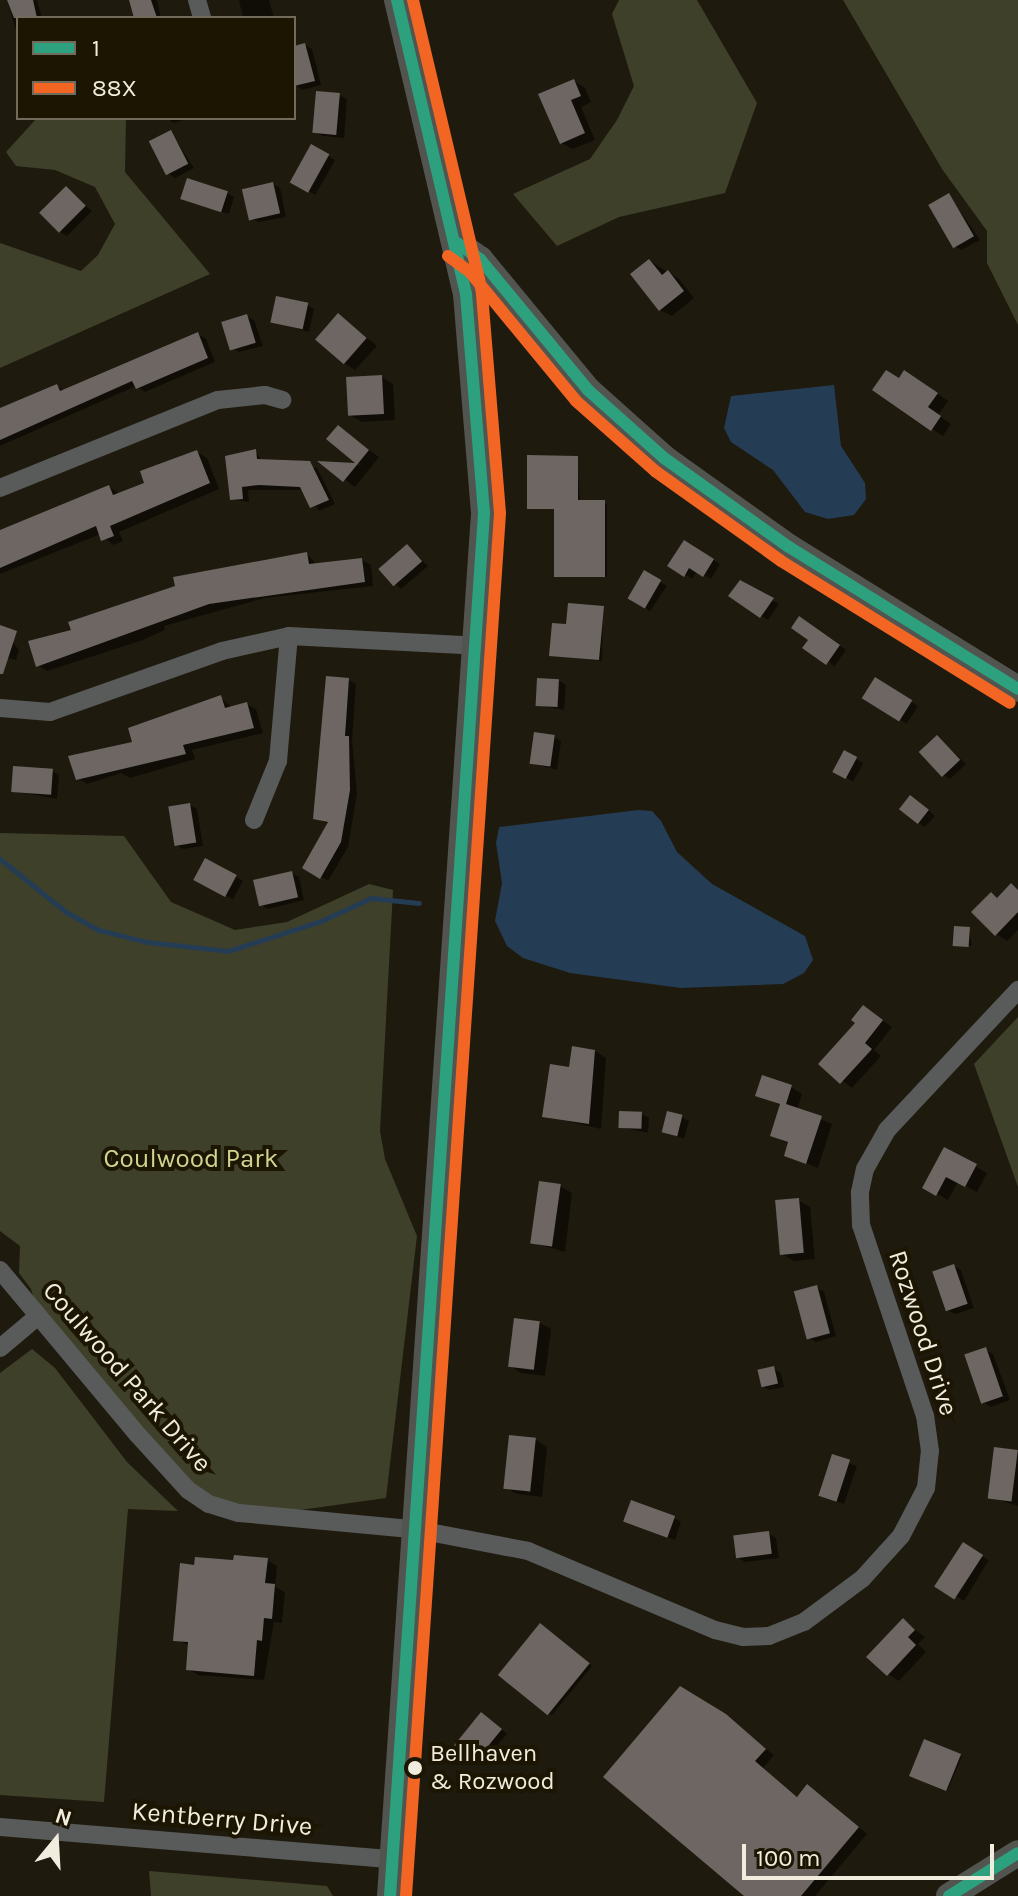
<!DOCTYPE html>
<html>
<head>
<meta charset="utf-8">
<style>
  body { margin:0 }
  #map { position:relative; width:1018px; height:1896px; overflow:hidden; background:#1f1a0e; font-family:Karla,sans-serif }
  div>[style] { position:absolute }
  .green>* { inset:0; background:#3e4029 }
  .water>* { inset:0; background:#243d55 }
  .shadow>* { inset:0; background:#0007; transform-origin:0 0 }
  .stream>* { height:5px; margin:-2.5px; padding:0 2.5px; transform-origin:2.5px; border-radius:2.5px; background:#243d55 }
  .building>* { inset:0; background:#6d6663; transform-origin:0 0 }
  .street>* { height:18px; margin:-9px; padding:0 9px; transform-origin:9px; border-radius:9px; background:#595b5a }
  .secondary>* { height:26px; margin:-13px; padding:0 13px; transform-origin:13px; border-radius:13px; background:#52544f }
  .bus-1>* { height:12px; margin:-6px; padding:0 6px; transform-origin:6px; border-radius:6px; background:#2da07e }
  .bus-2>* { height:12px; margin:-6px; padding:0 6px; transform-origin:6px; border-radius:6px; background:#f26522 }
  .dots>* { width:22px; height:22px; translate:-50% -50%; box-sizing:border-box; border:4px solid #1b1502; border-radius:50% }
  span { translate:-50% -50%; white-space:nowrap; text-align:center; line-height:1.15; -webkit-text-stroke:8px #1b1502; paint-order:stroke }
  .bus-label { font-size:24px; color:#f0ecde }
  .left { translate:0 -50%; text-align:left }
  .park-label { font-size:26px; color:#cdd590 }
  .street-label { font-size:26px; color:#f0ecde }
  .legend { position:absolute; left:16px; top:16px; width:280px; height:104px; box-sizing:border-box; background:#1b1502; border:2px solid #706b5a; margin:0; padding:10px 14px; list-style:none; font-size:24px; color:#f0ecde }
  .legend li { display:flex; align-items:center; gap:16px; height:40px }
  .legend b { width:40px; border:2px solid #706b5a }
  .north { position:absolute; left:16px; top:1800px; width:80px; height:80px; -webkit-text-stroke:6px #1b1502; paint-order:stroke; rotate:18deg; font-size:22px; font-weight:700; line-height:32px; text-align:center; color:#f0ecde }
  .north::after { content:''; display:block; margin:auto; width:28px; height:36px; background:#f0ecde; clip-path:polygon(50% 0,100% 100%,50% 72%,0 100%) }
  .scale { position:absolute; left:742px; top:1844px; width:252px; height:36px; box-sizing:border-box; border:4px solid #f0ecde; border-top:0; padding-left:10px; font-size:24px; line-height:28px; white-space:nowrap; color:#f0ecde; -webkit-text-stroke:6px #1b1502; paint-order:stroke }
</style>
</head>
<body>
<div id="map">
  <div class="green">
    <div style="clip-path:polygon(619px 0,697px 0,757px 103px,725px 193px,619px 217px,557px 246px,513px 194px,590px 159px,617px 120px,634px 86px,612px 14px)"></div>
    <div style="clip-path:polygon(843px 0,1018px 0,1018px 325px,987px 263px,987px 231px,942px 169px)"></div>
    <div style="clip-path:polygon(37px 118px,126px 118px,125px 172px,210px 274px,0 368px,0 243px,81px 271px,98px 255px,115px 224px,95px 187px,55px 170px,16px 166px,6px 152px)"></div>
    <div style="clip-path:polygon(0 833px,124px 836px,171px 902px,235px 930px,287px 922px,369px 884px,393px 890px,380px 1131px,385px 1159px,417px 1236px,386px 1498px,264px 1515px,209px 1504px,38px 1316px,31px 1289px,19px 1273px,20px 1246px,0 1231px)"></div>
    <div style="clip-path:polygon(1018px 1017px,1018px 1187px,974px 1064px)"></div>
    <div style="clip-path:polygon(32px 1349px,55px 1368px,127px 1462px,178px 1511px,128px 1509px,104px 1802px,0 1795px,0 1373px)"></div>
    <div style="clip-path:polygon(149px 1871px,327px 1886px,333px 1896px,151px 1896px)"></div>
  </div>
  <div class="water">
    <div style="clip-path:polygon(834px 385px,841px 446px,865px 483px,866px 499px,854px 515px,828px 519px,805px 512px,773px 470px,731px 442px,724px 428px,731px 396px)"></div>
    <div style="clip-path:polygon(638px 810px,652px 811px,661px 821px,677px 852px,712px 884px,805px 936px,813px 960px,804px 973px,783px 984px,681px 988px,570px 973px,523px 958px,507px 946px,495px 921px,502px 883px,496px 843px,499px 827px)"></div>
  </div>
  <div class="shadow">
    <div style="clip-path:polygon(7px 0,37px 0,42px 18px,18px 18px,18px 37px)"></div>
    <div style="clip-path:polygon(132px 0,157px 0,161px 18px,137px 18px)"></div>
    <div style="clip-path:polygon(239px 0,269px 0,274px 18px,243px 18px)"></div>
    <div style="clip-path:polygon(305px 45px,312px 49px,321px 85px,302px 90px,294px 84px,294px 48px)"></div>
    <div style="clip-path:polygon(574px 81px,585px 88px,591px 102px,581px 107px,595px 140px,573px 149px,561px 143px)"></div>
    <div style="clip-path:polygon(339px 95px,347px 99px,344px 138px,323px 136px,315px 132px)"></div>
    <div style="clip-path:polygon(166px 118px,191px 118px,174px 123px)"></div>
    <div style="clip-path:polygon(171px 132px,194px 168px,175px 178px,168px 173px)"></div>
    <div style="left:311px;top:146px;width:28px;height:40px;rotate:30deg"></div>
    <div style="clip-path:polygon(273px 184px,280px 188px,286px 217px,258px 222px,251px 218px)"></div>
    <div style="clip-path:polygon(66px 189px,92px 211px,67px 236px,60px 232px)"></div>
    <div style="clip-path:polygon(227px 193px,234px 197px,229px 214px,189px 202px)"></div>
    <div style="clip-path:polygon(949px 195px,980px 240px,961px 250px,954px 246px)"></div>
    <div style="clip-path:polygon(650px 261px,679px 279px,694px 298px,672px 316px,660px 310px)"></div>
    <div style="clip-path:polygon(307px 305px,314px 309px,309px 332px,273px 321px)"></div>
    <div style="clip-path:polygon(339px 315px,377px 346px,355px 370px,344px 363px)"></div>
    <div style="clip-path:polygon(246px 316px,254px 320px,263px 346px,239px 352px,232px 348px)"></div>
    <div style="clip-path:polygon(198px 334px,206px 339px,215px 362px,145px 392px,136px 386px,0 446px,0 410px,57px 386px,65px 391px)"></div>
    <div style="clip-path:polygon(382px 377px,393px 384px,395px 420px,362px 422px,350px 415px)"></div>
    <div style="clip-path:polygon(916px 379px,948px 401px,938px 415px,951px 424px,943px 436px,932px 429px,900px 380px)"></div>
    <div style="clip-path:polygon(338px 427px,379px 457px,355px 487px,323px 464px,361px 465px,329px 439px)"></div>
    <div style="clip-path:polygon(255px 451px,263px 462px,317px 468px,335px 504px,319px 511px,304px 490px,248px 490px,249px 502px,231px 499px)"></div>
    <div style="clip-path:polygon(197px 452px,207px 458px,219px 489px,119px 532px,123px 541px,113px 545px,101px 534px,0 574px,0 532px,109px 487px,119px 493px,147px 485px)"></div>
    <div style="clip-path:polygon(577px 458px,580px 502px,607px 504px,607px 577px,556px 576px,556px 509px,529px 507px)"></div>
    <div style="clip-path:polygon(685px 542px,720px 564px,711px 579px,697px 571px,692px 579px,670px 565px)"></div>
    <div style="clip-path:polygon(408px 547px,428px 566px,401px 589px,381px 569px)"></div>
    <div style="clip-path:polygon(307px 554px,317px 565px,362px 560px,371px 565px,373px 586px,265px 598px,164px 626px,165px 630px,143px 640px,47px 671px,37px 665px,73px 631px,178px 587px)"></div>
    <div style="clip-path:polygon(648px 575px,667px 586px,650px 611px,629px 597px)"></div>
    <div style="clip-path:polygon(740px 582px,779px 604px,768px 620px,761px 616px)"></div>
    <div style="clip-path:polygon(603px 608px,602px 661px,551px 655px,568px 626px)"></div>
    <div style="clip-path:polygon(807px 622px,846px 650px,834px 667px,810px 639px)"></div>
    <div style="clip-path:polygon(0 626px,19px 650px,16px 660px,0 656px)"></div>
    <div style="left:876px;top:679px;width:50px;height:21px;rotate:33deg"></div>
    <div style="clip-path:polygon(349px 680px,356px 684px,352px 740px,357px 794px,348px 847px,328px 881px,304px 867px,329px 824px,315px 818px)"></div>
    <div style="clip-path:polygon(558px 680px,566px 685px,564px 710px,538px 705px)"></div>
    <div style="clip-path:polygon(221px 698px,232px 708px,246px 704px,256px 709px,263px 733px,192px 750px,195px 759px,130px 778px,121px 773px,87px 784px,77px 778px)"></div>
    <div style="clip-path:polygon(554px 737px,561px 741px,557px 770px,532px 763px)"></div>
    <div style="clip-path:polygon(938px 738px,966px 764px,950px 779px,943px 775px)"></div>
    <div style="left:845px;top:753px;width:21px;height:21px;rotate:29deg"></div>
    <div style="clip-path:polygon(52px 771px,59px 775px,57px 799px,13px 791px)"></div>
    <div style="clip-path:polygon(918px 801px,935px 816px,925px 827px,918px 823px)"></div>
    <div style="clip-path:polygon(190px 805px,197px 809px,203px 846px,183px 849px,176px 845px)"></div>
    <div style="left:206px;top:861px;width:42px;height:21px;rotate:28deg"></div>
    <div style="clip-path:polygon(291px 873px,299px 877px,304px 900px,268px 909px,261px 905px)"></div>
    <div style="clip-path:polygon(1012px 886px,1018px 890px,1018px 930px,1007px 941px,996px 934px,991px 894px,999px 899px)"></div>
    <div style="clip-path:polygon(969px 929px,972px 946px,956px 945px)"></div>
    <div style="clip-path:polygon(864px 1007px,892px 1027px,874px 1050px,881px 1056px,852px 1088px,821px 1064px,858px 1023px)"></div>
    <div style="clip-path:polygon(595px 1051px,606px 1058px,601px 1129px,544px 1116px,571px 1069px)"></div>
    <div style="clip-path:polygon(791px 1087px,802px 1094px,797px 1110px,832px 1124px,818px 1168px,786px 1155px,790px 1144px,772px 1136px,782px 1106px,758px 1095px)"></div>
    <div style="clip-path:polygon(642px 1114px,649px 1118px,648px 1133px,620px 1127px)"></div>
    <div style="clip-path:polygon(682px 1117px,689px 1121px,684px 1139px,663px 1131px)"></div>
    <div style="clip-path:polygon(945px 1149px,987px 1173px,977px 1192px,958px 1182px,948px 1200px,925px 1187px)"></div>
    <div style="clip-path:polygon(560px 1186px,572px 1193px,565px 1252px,534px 1243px)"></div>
    <div style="clip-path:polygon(798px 1200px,810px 1207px,815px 1259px,794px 1261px,782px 1254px)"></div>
    <div style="clip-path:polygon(954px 1266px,961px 1270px,974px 1308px,955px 1314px,947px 1310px)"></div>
    <div style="clip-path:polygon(816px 1287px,824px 1292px,836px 1336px,816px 1342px,809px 1338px)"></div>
    <div style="clip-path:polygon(540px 1323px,551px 1329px,545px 1376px,521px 1373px,510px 1366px)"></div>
    <div style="clip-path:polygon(986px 1350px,993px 1354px,1010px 1400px,991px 1407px,983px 1402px)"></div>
    <div style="clip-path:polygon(774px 1369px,781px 1373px,784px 1387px,769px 1390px,762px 1386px)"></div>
    <div style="clip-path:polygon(536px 1440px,547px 1447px,542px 1497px,517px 1494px,506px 1488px)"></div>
    <div style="clip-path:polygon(995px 1450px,1018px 1452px,1018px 1506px,990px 1497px)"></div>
    <div style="clip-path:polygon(833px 1457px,857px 1466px,844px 1504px,828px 1499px)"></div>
    <div style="clip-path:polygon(674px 1518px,681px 1522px,675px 1540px,633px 1525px)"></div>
    <div style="clip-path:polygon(769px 1534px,776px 1538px,779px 1558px,745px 1562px,738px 1558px)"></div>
    <div style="left:964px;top:1545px;width:29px;height:48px;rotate:31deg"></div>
    <div style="clip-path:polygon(196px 1559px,267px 1560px,277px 1566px,275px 1587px,285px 1592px,282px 1623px,274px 1622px,264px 1680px,198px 1675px,188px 1669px,190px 1646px,175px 1639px)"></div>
    <div style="clip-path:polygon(903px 1621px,925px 1637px,918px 1644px,926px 1652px,899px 1681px,888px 1674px)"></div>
    <div style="clip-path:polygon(543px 1627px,592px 1666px,552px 1715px,549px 1714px)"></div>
    <div style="clip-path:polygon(693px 1694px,774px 1755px,763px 1768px,799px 1798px,817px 1792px,867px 1834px,815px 1896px,747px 1896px)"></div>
    <div style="clip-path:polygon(489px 1719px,507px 1734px,481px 1765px,474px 1761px)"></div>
    <div style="left:925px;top:1741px;width:40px;height:37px;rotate:23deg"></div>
  </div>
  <div class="stream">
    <div style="left:0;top:859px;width:85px;rotate:38.8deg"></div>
    <div style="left:66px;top:912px;width:38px;rotate:29deg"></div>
    <div style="left:99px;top:930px;width:49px;rotate:14deg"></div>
    <div style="left:147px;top:942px;width:81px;rotate:6.3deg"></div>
    <div style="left:228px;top:951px;width:98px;rotate:-17.9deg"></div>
    <div style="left:321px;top:921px;width:55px;rotate:-24.7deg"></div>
    <div style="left:371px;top:898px;width:48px;rotate:5.9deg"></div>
  </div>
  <div class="building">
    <div style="clip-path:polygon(7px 0,33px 0,37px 18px,14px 18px)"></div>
    <div style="clip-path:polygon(129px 0,151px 0,157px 18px,134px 18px)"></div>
    <div style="clip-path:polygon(305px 43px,315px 81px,294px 86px,294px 46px)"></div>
    <div style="clip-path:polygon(574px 79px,581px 96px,571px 100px,585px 133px,560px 144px,538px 94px)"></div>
    <div style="left:316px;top:91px;width:24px;height:42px;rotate:5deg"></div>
    <div style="left:171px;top:130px;width:38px;height:25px;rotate:63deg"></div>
    <div style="left:311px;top:144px;width:21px;height:44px;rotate:29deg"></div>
    <div style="left:187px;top:178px;width:43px;height:22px;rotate:18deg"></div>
    <div style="left:273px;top:182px;width:32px;height:32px;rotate:77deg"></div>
    <div style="left:66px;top:186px;width:28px;height:38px;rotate:45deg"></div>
    <div style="left:949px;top:193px;width:50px;height:24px;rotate:60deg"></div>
    <div style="clip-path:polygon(649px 259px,662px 275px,668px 270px,684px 291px,659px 311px,630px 274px)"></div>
    <div style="left:276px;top:296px;width:33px;height:27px;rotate:12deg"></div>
    <div style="left:338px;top:313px;width:38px;height:35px;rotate:41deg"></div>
    <div style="left:247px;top:314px;width:30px;height:27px;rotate:73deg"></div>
    <div style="clip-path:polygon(198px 332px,208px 358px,136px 389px,132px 381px,0 440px,0 408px,57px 384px,60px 391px)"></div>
    <div style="clip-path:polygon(886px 370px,899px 378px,904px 370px,938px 393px,928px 407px,941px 416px,931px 431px,872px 390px)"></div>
    <div style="left:382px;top:375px;width:39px;height:36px;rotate:87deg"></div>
    <div style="clip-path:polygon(338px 425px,369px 450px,343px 482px,317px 461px,355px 463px,326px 439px)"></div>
    <div style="clip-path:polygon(256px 449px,257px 459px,310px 461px,329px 500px,310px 508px,300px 487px,259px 485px,242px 487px,243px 499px,230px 500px,225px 456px)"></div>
    <div style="clip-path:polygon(197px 450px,210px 483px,110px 526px,114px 536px,101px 541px,96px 526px,0 568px,0 530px,109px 485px,113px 495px,144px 483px,140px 471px)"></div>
    <div style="clip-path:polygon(527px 455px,578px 456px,578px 500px,605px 500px,605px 577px,554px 577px,554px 509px,527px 509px)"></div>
    <div style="clip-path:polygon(684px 540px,714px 559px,703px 577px,689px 568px,684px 577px,667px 566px)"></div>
    <div style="left:407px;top:544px;width:23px;height:38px;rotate:49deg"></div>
    <div style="clip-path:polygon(307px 552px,309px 564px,362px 558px,365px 582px,209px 604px,36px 667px,28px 641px,71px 630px,68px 622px,175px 586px,173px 577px)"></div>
    <div style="left:644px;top:570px;width:20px;height:33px;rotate:30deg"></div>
    <div style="clip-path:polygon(740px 580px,774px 598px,760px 618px,728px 596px)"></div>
    <div style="clip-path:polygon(568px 603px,604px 606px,599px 660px,549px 656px,552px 623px,566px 624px)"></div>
    <div style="clip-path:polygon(799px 616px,840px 645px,826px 665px,802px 648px,808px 640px,791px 628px)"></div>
    <div style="clip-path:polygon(0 625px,17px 631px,3px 674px,0 674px)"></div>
    <div style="clip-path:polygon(326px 676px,349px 678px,345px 736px,349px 736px,350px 790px,341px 842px,320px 879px,302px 868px,328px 822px,313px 819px)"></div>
    <div style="left:875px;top:677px;width:44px;height:25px;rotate:32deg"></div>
    <div style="left:537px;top:678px;width:22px;height:28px;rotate:3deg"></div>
    <div style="clip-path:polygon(221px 695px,225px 708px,247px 702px,254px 728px,183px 745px,186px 754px,76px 780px,68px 756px,132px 742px,128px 728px)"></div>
    <div style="left:534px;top:732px;width:21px;height:32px;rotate:8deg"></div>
    <div style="left:937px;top:735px;width:34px;height:25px;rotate:47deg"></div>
    <div style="left:844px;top:750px;width:15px;height:25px;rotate:28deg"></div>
    <div style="left:13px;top:766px;width:40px;height:26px;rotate:4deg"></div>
    <div style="left:910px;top:795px;width:24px;height:18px;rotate:38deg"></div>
    <div style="left:190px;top:803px;width:40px;height:22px;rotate:81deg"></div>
    <div style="left:205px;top:858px;width:36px;height:25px;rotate:28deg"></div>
    <div style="left:292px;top:871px;width:27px;height:40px;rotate:77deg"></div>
    <div style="clip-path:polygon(1011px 883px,1018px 890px,1018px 912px,995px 936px,971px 912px,991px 892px,997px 898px)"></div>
    <div style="left:954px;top:926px;width:16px;height:20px;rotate:4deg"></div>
    <div style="clip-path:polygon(863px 1005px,883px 1020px,865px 1043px,872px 1049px,840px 1084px,818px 1064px,855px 1023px,851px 1020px)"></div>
    <div style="clip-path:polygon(572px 1046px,595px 1050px,589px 1124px,542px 1117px,550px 1064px,569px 1067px)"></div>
    <div style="clip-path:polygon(762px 1075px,792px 1085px,786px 1104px,822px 1116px,806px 1164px,784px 1156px,788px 1142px,770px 1136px,780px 1104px,755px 1096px)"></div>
    <div style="left:619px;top:1111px;width:23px;height:17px;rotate:2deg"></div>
    <div style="left:667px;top:1111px;width:16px;height:22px;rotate:14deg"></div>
    <div style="clip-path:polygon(944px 1147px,977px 1164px,965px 1187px,946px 1177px,936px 1196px,922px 1188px)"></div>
    <div style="left:539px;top:1181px;width:22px;height:63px;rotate:8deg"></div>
    <div style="left:799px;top:1198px;width:55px;height:24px;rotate:85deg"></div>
    <div style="left:954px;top:1264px;width:42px;height:23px;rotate:71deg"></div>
    <div style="left:817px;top:1285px;width:50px;height:24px;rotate:75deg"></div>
    <div style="left:514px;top:1318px;width:26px;height:49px;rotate:7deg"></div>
    <div style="left:986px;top:1347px;width:52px;height:23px;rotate:71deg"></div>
    <div style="left:774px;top:1366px;width:18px;height:17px;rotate:77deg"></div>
    <div style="left:509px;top:1435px;width:27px;height:54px;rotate:6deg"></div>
    <div style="left:994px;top:1447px;width:24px;height:52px;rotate:7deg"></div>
    <div style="left:832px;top:1454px;width:19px;height:44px;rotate:18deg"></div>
    <div style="left:631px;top:1500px;width:47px;height:23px;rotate:20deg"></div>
    <div style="left:769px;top:1531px;width:23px;height:36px;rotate:83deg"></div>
    <div style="left:963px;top:1542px;width:24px;height:53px;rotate:33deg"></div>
    <div style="clip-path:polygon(234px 1555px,268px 1558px,265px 1583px,275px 1584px,272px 1619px,264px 1618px,262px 1641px,257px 1640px,254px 1676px,186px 1670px,188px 1642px,173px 1641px,180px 1563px,194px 1565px,195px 1557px,233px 1560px)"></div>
    <div style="clip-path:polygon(903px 1618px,915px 1630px,908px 1637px,916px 1645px,887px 1676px,866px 1657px)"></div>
    <div style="left:540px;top:1623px;width:64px;height:67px;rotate:39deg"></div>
    <div style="clip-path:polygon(680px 1686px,726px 1714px,766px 1749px,755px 1761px,797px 1797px,807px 1784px,859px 1827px,801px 1896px,744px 1896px,603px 1777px)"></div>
    <div style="left:481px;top:1712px;width:27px;height:45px;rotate:39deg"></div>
    <div style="left:924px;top:1739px;width:40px;height:40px;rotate:22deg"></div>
  </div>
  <div class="street">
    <div style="left:197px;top:0;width:19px;rotate:74deg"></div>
    <div style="left:0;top:488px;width:235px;rotate:-22deg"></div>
    <div style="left:218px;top:400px;width:47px;rotate:-6.1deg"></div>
    <div style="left:265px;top:395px;width:18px;rotate:16deg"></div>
    <div style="left:0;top:708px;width:50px;rotate:4.6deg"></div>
    <div style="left:50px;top:712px;width:182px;rotate:-19.5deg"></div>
    <div style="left:222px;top:651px;width:69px;rotate:-12.6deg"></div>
    <div style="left:289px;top:636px;width:188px;rotate:3deg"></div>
    <div style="left:254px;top:820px;width:64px;rotate:-67.9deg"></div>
    <div style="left:278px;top:761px;width:125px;rotate:-85deg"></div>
    <div style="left:0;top:1270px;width:215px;rotate:50.1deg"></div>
    <div style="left:138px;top:1435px;width:74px;rotate:47.7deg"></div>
    <div style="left:188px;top:1490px;width:25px;rotate:34deg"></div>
    <div style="left:209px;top:1504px;width:31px;rotate:17deg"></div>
    <div style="left:239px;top:1513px;width:175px;rotate:5.3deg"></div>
    <div style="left:413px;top:1529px;width:117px;rotate:10.8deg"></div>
    <div style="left:528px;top:1551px;width:203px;rotate:22.9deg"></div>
    <div style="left:715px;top:1630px;width:29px;rotate:14deg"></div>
    <div style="left:743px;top:1637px;width:26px;rotate:-2deg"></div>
    <div style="left:769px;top:1636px;width:38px;rotate:-22deg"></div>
    <div style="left:804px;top:1622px;width:72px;rotate:-36.6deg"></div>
    <div style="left:862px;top:1579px;width:58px;rotate:-47.8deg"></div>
    <div style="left:901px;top:1536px;width:54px;rotate:-62.5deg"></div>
    <div style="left:926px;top:1488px;width:37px;rotate:-84deg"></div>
    <div style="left:930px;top:1451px;width:35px;rotate:-98deg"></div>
    <div style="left:925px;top:1416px;width:201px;rotate:-108.5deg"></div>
    <div style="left:861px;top:1225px;width:33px;rotate:-92deg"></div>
    <div style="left:860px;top:1192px;width:24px;rotate:-78deg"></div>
    <div style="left:865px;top:1169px;width:45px;rotate:-60.6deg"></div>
    <div style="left:887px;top:1130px;width:192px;rotate:-46.9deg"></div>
    <div style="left:0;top:1348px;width:50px;rotate:-40.1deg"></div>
    <div style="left:0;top:1827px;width:393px;rotate:4.7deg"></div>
  </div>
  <div class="secondary">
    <div style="left:457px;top:243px;width:28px;rotate:35deg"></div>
    <div style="left:480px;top:259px;width:170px;rotate:50.5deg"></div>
    <div style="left:588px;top:390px;width:102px;rotate:41.8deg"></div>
    <div style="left:664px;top:458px;width:153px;rotate:35.5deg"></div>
    <div style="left:789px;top:547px;width:269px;rotate:31.8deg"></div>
    <div style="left:390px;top:1896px;width:1386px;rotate:-86.11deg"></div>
    <div style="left:484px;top:513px;width:220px;rotate:-94.7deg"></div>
    <div style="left:466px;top:294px;width:302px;rotate:-103.2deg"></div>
    <div style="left:949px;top:1896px;width:81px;rotate:-31.9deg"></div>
  </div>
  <div class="bus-1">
    <div style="left:457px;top:243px;width:28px;rotate:35deg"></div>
    <div style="left:480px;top:259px;width:170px;rotate:50.5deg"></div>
    <div style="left:588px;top:390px;width:102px;rotate:41.8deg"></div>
    <div style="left:664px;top:458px;width:153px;rotate:35.5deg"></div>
    <div style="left:789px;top:547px;width:269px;rotate:31.8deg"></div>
    <div style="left:390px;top:1896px;width:1386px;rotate:-86.11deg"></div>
    <div style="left:484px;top:513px;width:220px;rotate:-94.7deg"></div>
    <div style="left:466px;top:294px;width:302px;rotate:-103.2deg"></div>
    <div style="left:949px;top:1896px;width:81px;rotate:-31.9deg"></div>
  </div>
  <div class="bus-2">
    <div style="left:448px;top:256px;width:26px;rotate:36deg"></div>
    <div style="left:469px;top:271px;width:168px;rotate:50.5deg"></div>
    <div style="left:576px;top:401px;width:106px;rotate:41.5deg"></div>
    <div style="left:655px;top:471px;width:155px;rotate:35.5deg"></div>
    <div style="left:781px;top:561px;width:269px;rotate:31.8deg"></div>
    <div style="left:406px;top:1896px;width:1386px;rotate:-86.11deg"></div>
    <div style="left:500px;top:513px;width:222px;rotate:-94.7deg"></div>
    <div style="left:482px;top:292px;width:300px;rotate:-103.3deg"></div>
  </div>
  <div class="dots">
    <div style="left:415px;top:1768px;background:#f0ecde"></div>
  </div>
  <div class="bus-label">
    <span class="left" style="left:430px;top:1768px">Bellhaven<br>&amp; Rozwood</span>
  </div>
  <div class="park-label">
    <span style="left:191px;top:1159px">Coulwood Park</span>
  </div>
  <div class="street-label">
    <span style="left:923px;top:1333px;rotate:72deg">Rozwood Drive</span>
    <span style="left:127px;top:1377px;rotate:49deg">Coulwood Park Drive</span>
    <span style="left:222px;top:1819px;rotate:5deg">Kentberry Drive</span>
  </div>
  <ul class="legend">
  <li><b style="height:10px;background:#2da07e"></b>1</li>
  <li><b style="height:10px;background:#f26522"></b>88X</li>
  </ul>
  <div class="north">N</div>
  <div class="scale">100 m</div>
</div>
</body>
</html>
